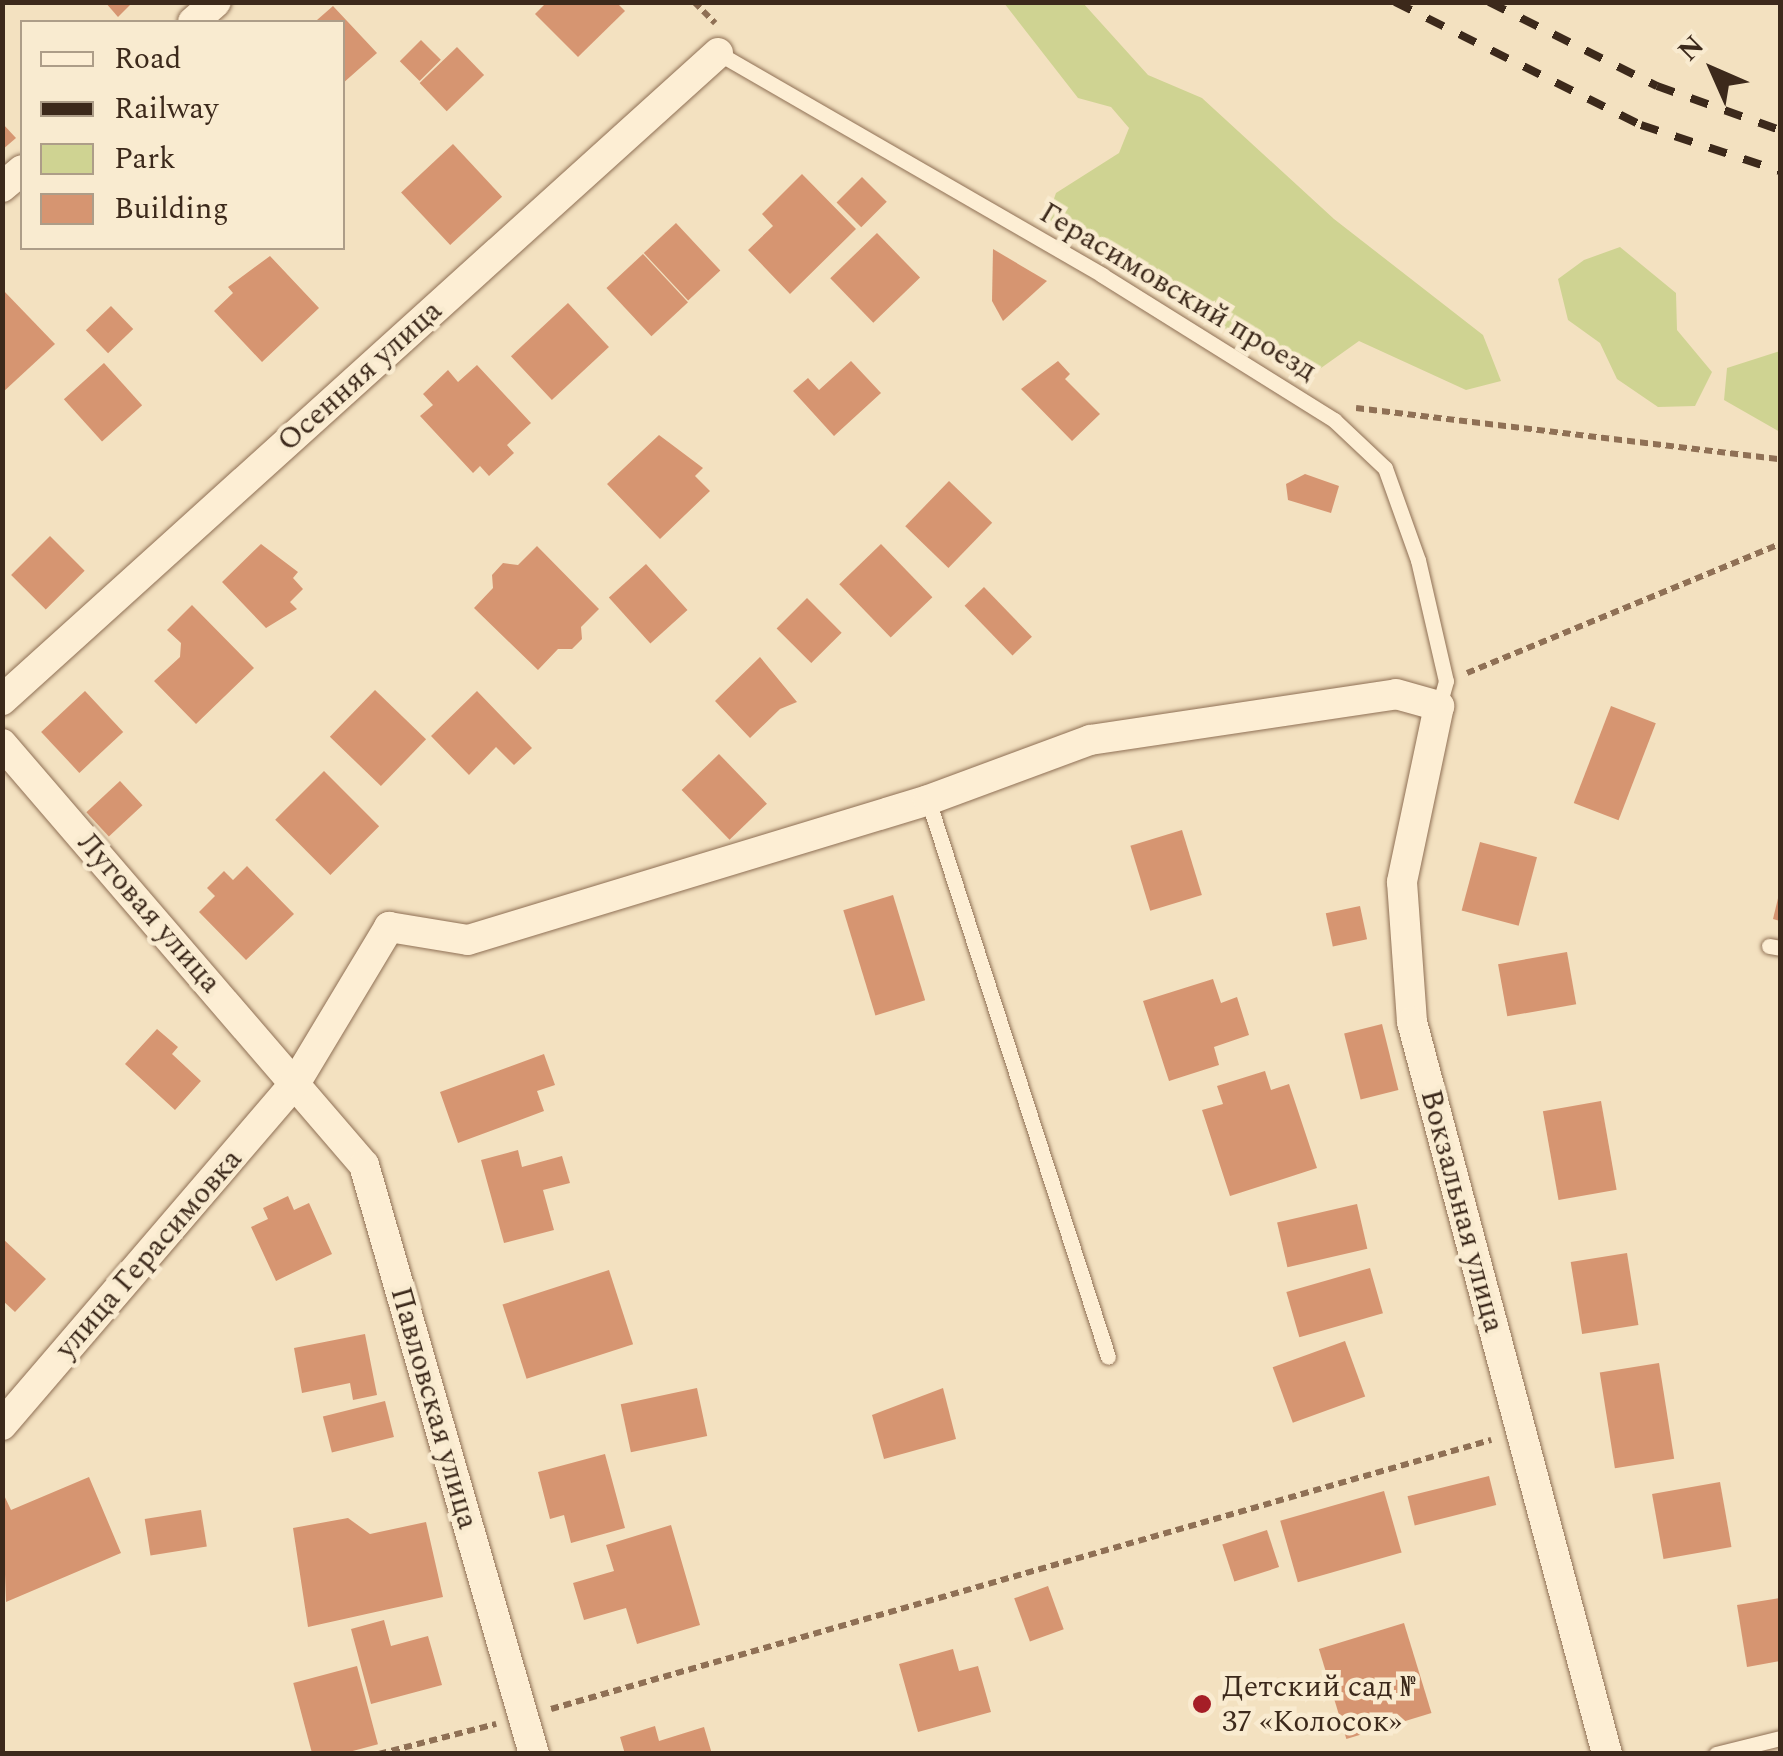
<!DOCTYPE html>
<html>
<head>
<meta charset="utf-8">
<style>
  body { margin:0 }
  #map { position:relative; width:1783px; height:1756px; overflow:hidden; background:#f3e1c0; font-family:Spectral,serif }
  div>[style] { position:absolute }
  .green>* { inset:0; background:#cfd392 }
  .building>* { inset:0; background:#d69571; transform-origin:0 0 }
  .path>* { height:6px; margin-top:-3px; transform-origin:0; background:repeating-linear-gradient(90deg,#8f7055 0 8px,transparent 0 13px) }
  .roads { filter:drop-shadow(0 0 2px #8f7055) drop-shadow(0 0 2px #8f7055) }
  .lane>* { height:15px; margin:-7.5px; padding:0 7.5px; transform-origin:7.5px; border-radius:7.5px; background:#fdeed4 }
  .street>* { height:30px; margin:-15px; padding:0 15px; transform-origin:15px; border-radius:15px; background:#fdeed4 }
  .rail>* { height:8px; margin-top:-4px; transform-origin:0; background:repeating-linear-gradient(90deg,#3c291b 0 18px,transparent 0 36px) }
  .dots>* { width:28px; height:28px; translate:-50% -50%; box-sizing:border-box; border:5px solid #f9ebd0; border-radius:50% }
  span { translate:-50% -50%; white-space:nowrap; text-align:center; line-height:1.15; -webkit-text-stroke:9px #f9ebd0; paint-order:stroke }
  .street-label { font-size:30px; color:#3c291b }
  .poi-label { font-size:30px; color:#3c291b }
  .left { translate:0 -50%; text-align:left }
  .frame { position:absolute; inset:0; border:5px solid #3c291b; pointer-events:none }
  .legend { position:absolute; left:20px; top:20px; width:325px; height:230px; box-sizing:border-box; background:#f9ebd0; border:2px solid #ad9d88; margin:0; padding:12px 18px; list-style:none; font-size:30px; color:#3c291b }
  .legend li { display:flex; align-items:center; gap:20px; height:50px }
  .legend b { width:50px; border:2px solid #ad9d88 }
  .north { position:absolute; left:1663px; top:20px; width:100px; height:100px; -webkit-text-stroke:8px #f9ebd0; paint-order:stroke; rotate:315deg; font-size:28px; font-weight:700; line-height:40px; text-align:center; color:#3c291b }
  .north::after { content:''; display:block; margin:auto; width:35px; height:45px; background:#3c291b; clip-path:polygon(50% 0,100% 100%,50% 72%,0 100%) }
</style>
</head>
<body>
<div id="map">
  <div class="green">
    <div style="clip-path:polygon(1004px 3px,1083px 3px,1148px 75px,1202px 98px,1334px 219px,1483px 335px,1501px 381px,1466px 390px,1359px 341px,1314px 373px,1286px 370px,1127px 262px,1057px 233px,1048px 216px,1056px 193px,1119px 153px,1129px 128px,1111px 107px,1078px 98px)"></div>
    <div style="clip-path:polygon(1620px 247px,1676px 293px,1677px 330px,1712px 372px,1695px 406px,1658px 407px,1617px 379px,1600px 343px,1568px 320px,1558px 279px,1584px 260px)"></div>
    <div style="clip-path:polygon(1780px 351px,1780px 432px,1724px 400px,1727px 368px)"></div>
  </div>
  <div class="building">
    <div style="clip-path:polygon(105px 2px,133px 2px,118px 17px)"></div>
    <div style="clip-path:polygon(547px 2px,616px 2px,625px 11px,578px 57px,535px 14px)"></div>
    <div style="clip-path:polygon(333px 6px,377px 53px,342px 84px,342px 22px,302px 22px,317px 20px)"></div>
    <div style="left:421px;top:40px;width:28px;height:30px;rotate:45deg"></div>
    <div style="left:457px;top:47px;width:39px;height:52px;rotate:46deg"></div>
    <div style="clip-path:polygon(2px 123px,16px 138px,2px 150px)"></div>
    <div style="left:453px;top:144px;width:72px;height:71px;rotate:47deg"></div>
    <div style="clip-path:polygon(802px 174px,856px 229px,790px 294px,748px 250px,773px 226px,762px 214px)"></div>
    <div style="left:862px;top:177px;width:35px;height:36px;rotate:45deg"></div>
    <div style="left:676px;top:223px;width:65px;height:44px;rotate:47deg"></div>
    <div style="left:877px;top:233px;width:62px;height:65px;rotate:46deg"></div>
    <div style="clip-path:polygon(993px 249px,1047px 281px,1003px 321px,992px 301px)"></div>
    <div style="left:643px;top:254px;width:66px;height:50px;rotate:47deg"></div>
    <div style="clip-path:polygon(270px 256px,319px 308px,262px 362px,214px 311px,233px 293px,228px 287px)"></div>
    <div style="clip-path:polygon(2px 289px,55px 344px,2px 393px)"></div>
    <div style="left:568px;top:303px;width:60px;height:78px;rotate:47deg"></div>
    <div style="left:111px;top:306px;width:32px;height:35px;rotate:46deg"></div>
    <div style="clip-path:polygon(851px 361px,881px 393px,834px 436px,793px 391px,808px 378px,819px 390px)"></div>
    <div style="clip-path:polygon(1058px 361px,1070px 374px,1065px 379px,1100px 414px,1072px 441px,1021px 389px)"></div>
    <div style="left:104px;top:363px;width:57px;height:54px;rotate:48deg"></div>
    <div style="clip-path:polygon(477px 365px,531px 423px,507px 445px,514px 453px,489px 476px,480px 466px,473px 473px,420px 416px,433px 405px,423px 394px,448px 370px,458px 382px)"></div>
    <div style="clip-path:polygon(659px 435px,703px 468px,695px 476px,710px 491px,660px 539px,607px 484px)"></div>
    <div style="clip-path:polygon(1305px 474px,1339px 486px,1331px 513px,1288px 500px,1286px 484px)"></div>
    <div style="left:949px;top:481px;width:60px;height:63px;rotate:44deg"></div>
    <div style="left:50px;top:536px;width:49px;height:55px;rotate:45deg"></div>
    <div style="clip-path:polygon(261px 544px,298px 572px,293px 578px,303px 589px,290px 602px,297px 609px,266px 628px,222px 582px)"></div>
    <div style="left:881px;top:544px;width:74px;height:58px;rotate:46deg"></div>
    <div style="clip-path:polygon(537px 546px,599px 609px,581px 627px,582px 639px,572px 649px,558px 649px,538px 670px,474px 608px,493px 588px,492px 575px,503px 563px,518px 565px)"></div>
    <div style="left:646px;top:564px;width:62px;height:50px;rotate:48deg"></div>
    <div style="left:984px;top:587px;width:69px;height:27px;rotate:46deg"></div>
    <div style="left:807px;top:598px;width:49px;height:43px;rotate:45deg"></div>
    <div style="clip-path:polygon(192px 605px,254px 668px,196px 724px,154px 681px,180px 657px,181px 643px,167px 630px)"></div>
    <div style="clip-path:polygon(760px 657px,797px 702px,780px 709px,750px 738px,715px 701px)"></div>
    <div style="left:375px;top:690px;width:71px;height:65px;rotate:44deg"></div>
    <div style="left:85px;top:691px;width:56px;height:60px;rotate:47deg"></div>
    <div style="clip-path:polygon(477px 691px,532px 748px,514px 765px,496px 747px,469px 775px,431px 736px)"></div>
    <div style="left:1611px;top:706px;width:48px;height:104px;rotate:21deg"></div>
    <div style="left:719px;top:754px;width:69px;height:52px;rotate:46deg"></div>
    <div style="left:324px;top:771px;width:78px;height:69px;rotate:45deg"></div>
    <div style="left:120px;top:781px;width:33px;height:46px;rotate:47deg"></div>
    <div style="left:1182px;top:830px;width:68px;height:54px;rotate:73deg"></div>
    <div style="left:1480px;top:842px;width:59px;height:71px;rotate:15deg"></div>
    <div style="clip-path:polygon(247px 866px,294px 914px,246px 960px,199px 912px,215px 896px,207px 888px,224px 871px,233px 880px)"></div>
    <div style="clip-path:polygon(1780px 890px,1780px 921px,1773px 919px)"></div>
    <div style="left:893px;top:895px;width:110px;height:52px;rotate:73deg"></div>
    <div style="left:1360px;top:906px;width:34px;height:35px;rotate:78deg"></div>
    <div style="left:1567px;top:952px;width:53px;height:70px;rotate:80deg"></div>
    <div style="clip-path:polygon(1213px 979px,1221px 1003px,1237px 997px,1249px 1035px,1214px 1047px,1219px 1065px,1169px 1081px,1143px 1001px)"></div>
    <div style="left:1382px;top:1024px;width:68px;height:39px;rotate:76deg"></div>
    <div style="clip-path:polygon(157px 1029px,178px 1047px,172px 1054px,201px 1081px,175px 1110px,125px 1064px)"></div>
    <div style="clip-path:polygon(544px 1054px,555px 1085px,537px 1091px,544px 1111px,458px 1143px,440px 1092px)"></div>
    <div style="clip-path:polygon(1265px 1071px,1271px 1090px,1289px 1084px,1317px 1168px,1230px 1196px,1202px 1110px,1223px 1104px,1217px 1086px)"></div>
    <div style="left:1601px;top:1101px;width:90px;height:59px;rotate:80deg"></div>
    <div style="clip-path:polygon(518px 1150px,522px 1167px,562px 1156px,570px 1183px,543px 1190px,554px 1230px,504px 1243px,481px 1160px)"></div>
    <div style="clip-path:polygon(288px 1196px,294px 1210px,309px 1203px,332px 1254px,276px 1281px,251px 1227px,268px 1219px,263px 1208px)"></div>
    <div style="left:1357px;top:1204px;width:46px;height:82px;rotate:77deg"></div>
    <div style="clip-path:polygon(2px 1238px,46px 1279px,15px 1312px,2px 1300px)"></div>
    <div style="left:1627px;top:1253px;width:73px;height:57px;rotate:81deg"></div>
    <div style="left:1370px;top:1268px;width:47px;height:87px;rotate:74deg"></div>
    <div style="left:609px;top:1270px;width:78px;height:112px;rotate:72deg"></div>
    <div style="clip-path:polygon(365px 1334px,377px 1395px,353px 1400px,350px 1383px,302px 1393px,294px 1348px)"></div>
    <div style="left:1345px;top:1341px;width:59px;height:77px;rotate:70deg"></div>
    <div style="left:1659px;top:1363px;width:97px;height:60px;rotate:81deg"></div>
    <div style="left:697px;top:1388px;width:49px;height:78px;rotate:78deg"></div>
    <div style="clip-path:polygon(943px 1388px,956px 1439px,884px 1459px,872px 1415px)"></div>
    <div style="left:385px;top:1401px;width:37px;height:64px;rotate:76deg"></div>
    <div style="clip-path:polygon(605px 1454px,625px 1528px,571px 1543px,564px 1515px,550px 1519px,538px 1472px)"></div>
    <div style="left:1489px;top:1476px;width:30px;height:84px;rotate:76deg"></div>
    <div style="clip-path:polygon(89px 1477px,121px 1553px,6px 1602px,2px 1491px,11px 1510px)"></div>
    <div style="left:1720px;top:1482px;width:66px;height:69px;rotate:80deg"></div>
    <div style="left:1384px;top:1491px;width:64px;height:108px;rotate:74deg"></div>
    <div style="left:201px;top:1510px;width:37px;height:57px;rotate:81deg"></div>
    <div style="clip-path:polygon(348px 1518px,370px 1534px,426px 1522px,443px 1597px,308px 1627px,293px 1528px)"></div>
    <div style="clip-path:polygon(671px 1525px,700px 1625px,637px 1644px,626px 1608px,584px 1620px,573px 1583px,614px 1571px,606px 1545px)"></div>
    <div style="left:1267px;top:1530px;width:39px;height:47px;rotate:72deg"></div>
    <div style="left:1048px;top:1586px;width:46px;height:36px;rotate:70deg"></div>
    <div style="clip-path:polygon(1780px 1598px,1780px 1661px,1747px 1667px,1737px 1605px)"></div>
    <div style="clip-path:polygon(384px 1620px,391px 1646px,428px 1636px,442px 1685px,371px 1704px,351px 1629px)"></div>
    <div style="left:1404px;top:1623px;width:94px;height:89px;rotate:73deg"></div>
    <div style="clip-path:polygon(953px 1649px,959px 1671px,978px 1666px,991px 1712px,918px 1732px,899px 1664px)"></div>
    <div style="left:357px;top:1666px;width:81px;height:66px;rotate:75deg"></div>
    <div style="clip-path:polygon(655px 1726px,659px 1741px,704px 1727px,712px 1754px,625px 1754px,620px 1737px)"></div>
  </div>
  <div class="path">
    <div style="left:694px;top:2px;width:30px;rotate:45deg"></div>
    <div style="left:1356px;top:408px;width:427px;rotate:6.9deg"></div>
    <div style="left:1467px;top:673px;width:339px;rotate:-22.4deg"></div>
    <div style="left:551px;top:1709px;width:978px;rotate:-15.97deg"></div>
    <div style="left:379px;top:1754px;width:121px;rotate:-14.4deg"></div>
  </div>
  <div class="roads">
    <div class="lane">
      <div style="left:718px;top:53px;width:444px;rotate:30deg"></div>
      <div style="left:1102px;top:275px;width:274px;rotate:32deg"></div>
      <div style="left:1334px;top:420px;width:70px;rotate:43.3deg"></div>
      <div style="left:1385px;top:468px;width:98px;rotate:70.3deg"></div>
      <div style="left:1418px;top:560px;width:124px;rotate:77deg"></div>
      <div style="left:1446px;top:681px;width:26px;rotate:106deg"></div>
      <div style="left:928px;top:800px;width:585px;rotate:72.09deg"></div>
      <div style="left:1769px;top:946px;width:11px;rotate:10deg"></div>
      <div style="left:1716px;top:1754px;width:66px;rotate:-14deg"></div>
    </div>
    <div class="street">
      <div style="left:193px;top:22px;width:30px;rotate:-41deg"></div>
      <div style="left:2px;top:187px;width:26px;rotate:-40deg"></div>
      <div style="left:2px;top:700px;width:965px;rotate:-42.1deg"></div>
      <div style="left:2px;top:744px;width:555px;rotate:49.31deg"></div>
      <div style="left:364px;top:1165px;width:613px;rotate:73.9deg"></div>
      <div style="left:2px;top:1425px;width:452px;rotate:-49.4deg"></div>
      <div style="left:296px;top:1082px;width:181px;rotate:-59deg"></div>
      <div style="left:389px;top:927px;width:80px;rotate:9.3deg"></div>
      <div style="left:468px;top:940px;width:481px;rotate:-16.9deg"></div>
      <div style="left:928px;top:800px;width:173px;rotate:-20.3deg"></div>
      <div style="left:1090px;top:740px;width:309px;rotate:-8.5deg"></div>
      <div style="left:1396px;top:694px;width:45px;rotate:15.6deg"></div>
      <div style="left:1439px;top:706px;width:180px;rotate:101.9deg"></div>
      <div style="left:1402px;top:882px;width:140px;rotate:85.9deg"></div>
      <div style="left:1412px;top:1022px;width:758px;rotate:75.08deg"></div>
    </div>
  </div>
  <div class="rail">
    <div style="left:1395px;top:2px;width:275px;rotate:26.6deg"></div>
    <div style="left:1641px;top:125px;width:146px;rotate:18.3deg"></div>
    <div style="left:1489px;top:2px;width:188px;rotate:26.6deg"></div>
    <div style="left:1657px;top:86px;width:131px;rotate:19.7deg"></div>
  </div>
  <div class="dots">
    <div style="left:1202px;top:1704px;background:#a51e27"></div>
  </div>
  <div class="street-label">
    <span style="left:1178px;top:292px;rotate:31deg">Герасимовский проезд</span>
    <span style="left:360px;top:376px;rotate:-42deg">Осенняя улица</span>
    <span style="left:149px;top:913px;rotate:49deg">Луговая улица</span>
    <span style="left:1462px;top:1211px;rotate:75deg">Вокзальная улица</span>
    <span style="left:149px;top:1254px;rotate:-49deg">улица Герасимовка</span>
    <span style="left:434px;top:1408px;rotate:74deg">Павловская улица</span>
  </div>
  <div class="poi-label">
    <span class="left" style="left:1222px;top:1704px">Детский сад №<br>37 «Колосок»</span>
  </div>
  <div class="frame"></div>
  <ul class="legend">
  <li><b style="height:12px;background:#fdeed4"></b>Road</li>
  <li><b style="height:12px;background:#3c291b"></b>Railway</li>
  <li><b style="height:28px;background:#cfd392"></b>Park</li>
  <li><b style="height:28px;background:#d69571"></b>Building</li>
  </ul>
  <div class="north">N</div>
</div>
</body>
</html>
